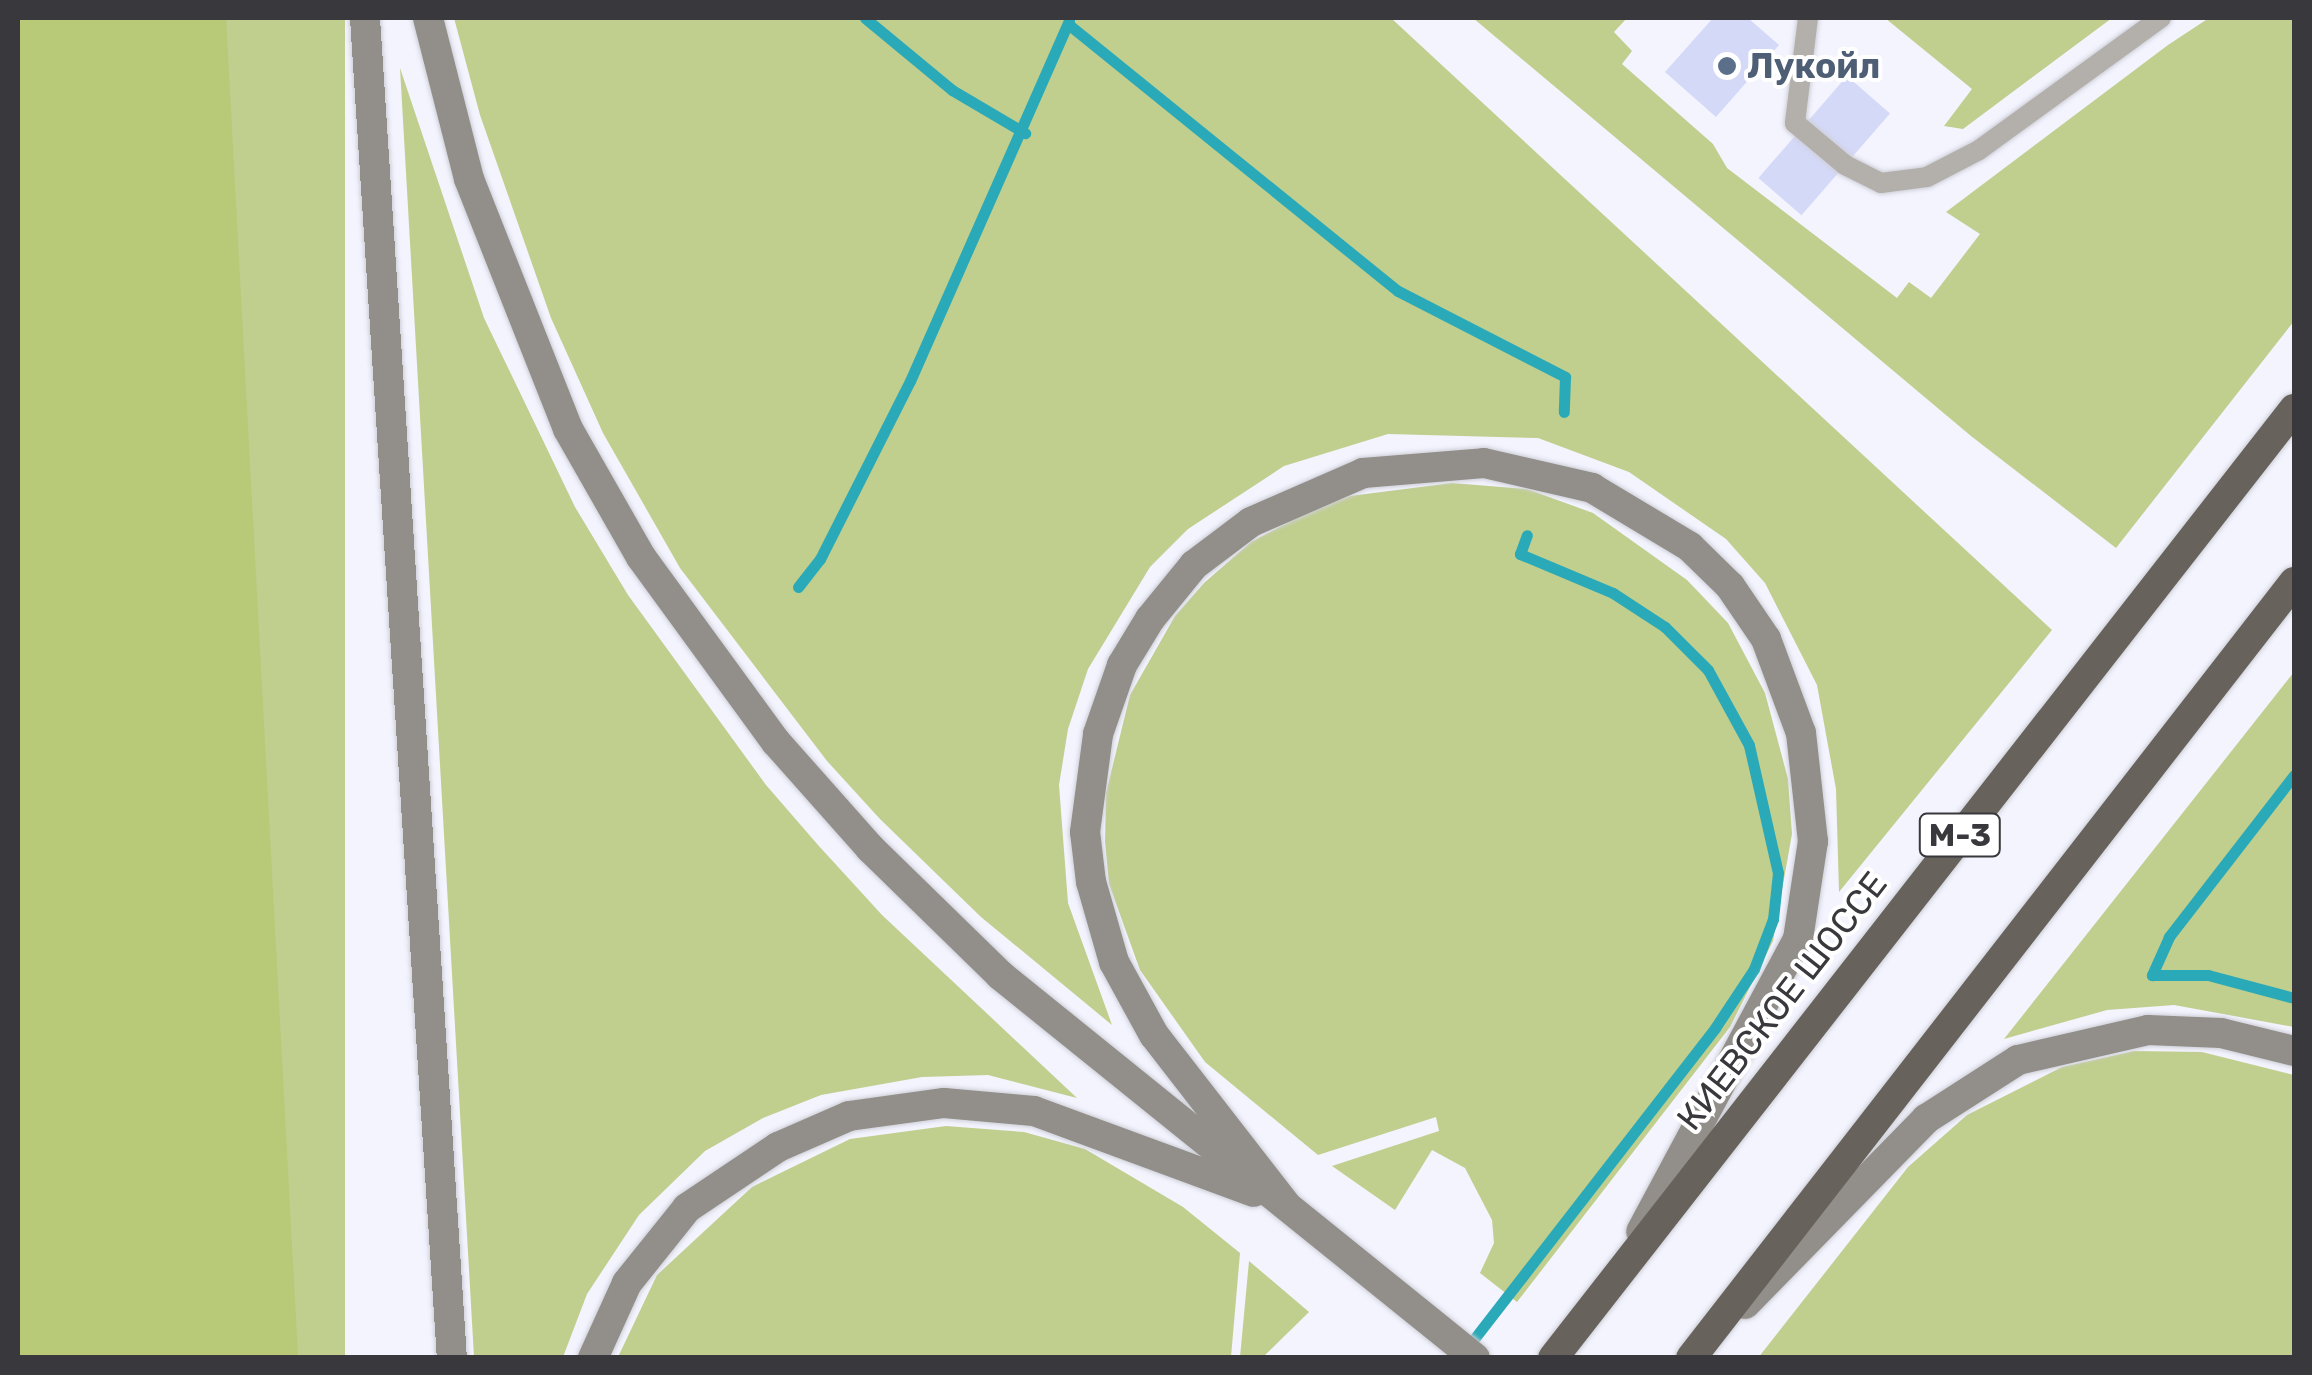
<!DOCTYPE html>
<html>
<head>
<meta charset="utf-8">
<style>
  body { margin:0 }
  #map { position:relative; width:2312px; height:1375px; overflow:hidden; background:#f3f4fe; font-family:Rubik,sans-serif }
  div>[style] { position:absolute }
  .green>* { inset:0; background:#c0ce8e; transform-origin:0 0 }
  .forest>* { inset:0; background:#b8c978 }
  .stream>* { height:11px; margin:-5.5px; padding:0 5.5px; transform-origin:5.5px; border-radius:5.5px; background:#2aaab8 }
  .building>* { inset:0; background:#d5d9f8; transform-origin:0 0 }
  .roads { filter:drop-shadow(0 0 2px #cecfd7) drop-shadow(0 0 2px #cecfd7) }
  .lane>* { height:20px; margin:-10px; padding:0 10px; transform-origin:10px; border-radius:10px; background:#b3b0ac }
  .secondary>* { height:30px; margin:-15px; padding:0 15px; transform-origin:15px; border-radius:15px; background:#928e89 }
  .highway>* { height:30px; margin:-15px; padding:0 15px; transform-origin:15px; border-radius:15px; background:#67625b }
  .dots>* { width:28px; height:28px; translate:-50% -50%; box-sizing:border-box; border:5px solid #fff; border-radius:50% }
  span { translate:-50% -50%; white-space:nowrap; text-align:center; line-height:1.15; -webkit-text-stroke:8px #fff; paint-order:stroke }
  .shield-label span { padding:2px 8px; background:#fff; border:2px solid; border-radius:8px; -webkit-text-stroke-width:0 }
  .shield-label { font-size:32px; color:#39393d; font-weight:700 }
  .service-label { font-size:35px; color:#4e5e75; font-weight:700 }
  .left { translate:0 -50%; text-align:left }
  .street-label { font-size:35px; color:#39393d }
  .frame { position:absolute; inset:0; border:20px solid #39393d; pointer-events:none }
</style>
</head>
<body>
<div id="map">
  <div class="green">
    <div style="left:226px;top:18px;width:119px;height:1341px"></div>
    <div style="clip-path:polygon(454px 18px,1391px 18px,2052px 630px,1839px 892px,1836px 789px,1817px 685px,1765px 583px,1726px 539px,1629px 472px,1538px 438px,1388px 434px,1284px 466px,1188px 529px,1150px 567px,1088px 669px,1068px 729px,1059px 785px,1068px 903px,1112px 1025px,981px 917px,880px 819px,827px 761px,680px 568px,603px 433px,551px 318px,480px 115px)"></div>
    <div style="clip-path:polygon(1473px 18px,1627px 18px,1614px 32px,1632px 51px,1622px 64px,1713px 144px,1727px 168px,1897px 298px,1909px 282px,1931px 298px,1980px 234px,1946px 212px,2168px 45px,2209px 18px,2294px 18px,2294px 321px,2116px 548px,1971px 436px)"></div>
    <div style="clip-path:polygon(1885px 18px,2112px 18px,1963px 129px,1944px 126px,1972px 89px)"></div>
    <div style="clip-path:polygon(400px 68px,484px 318px,575px 507px,628px 595px,766px 785px,818px 845px,882px 915px,1077px 1098px,988px 1075px,922px 1077px,821px 1095px,763px 1118px,705px 1151px,639px 1215px,587px 1294px,563px 1357px,474px 1357px)"></div>
    <div style="clip-path:polygon(1452px 483px,1527px 489px,1593px 513px,1687px 580px,1728px 623px,1765px 693px,1788px 779px,1792px 834px,1773px 941px,1730px 1027px,1517px 1302px,1480px 1273px,1494px 1243px,1492px 1220px,1465px 1168px,1432px 1150px,1395px 1210px,1332px 1166px,1439px 1131px,1436px 1117px,1318px 1155px,1205px 1062px,1140px 970px,1109px 884px,1105px 842px,1106px 793px,1130px 695px,1175px 616px,1204px 583px,1251px 542px,1308px 512px,1350px 496px)"></div>
    <div style="clip-path:polygon(2294px 672px,2294px 1027px,2174px 1005px,2107px 1010px,2004px 1039px)"></div>
    <div style="clip-path:polygon(2134px 1051px,2202px 1052px,2294px 1075px,2294px 1357px,1758px 1358px,1908px 1167px,1967px 1115px,2062px 1067px)"></div>
    <div style="clip-path:polygon(946px 1126px,1024px 1132px,1085px 1149px,1183px 1207px,1240px 1253px,1231px 1357px,618px 1357px,657px 1275px,752px 1187px,850px 1139px)"></div>
    <div style="clip-path:polygon(1249px 1261px,1309px 1312px,1263px 1357px,1240px 1357px)"></div>
  </div>
  <div class="forest">
    <div style="clip-path:polygon(18px 18px,226px 18px,298px 1357px,18px 1357px)"></div>
  </div>
  <div class="stream">
    <div style="left:865px;top:18px;width:113px;rotate:39.6deg"></div>
    <div style="left:952px;top:90px;width:85px;rotate:30.5deg"></div>
    <div style="left:1068px;top:24px;width:424px;rotate:39deg"></div>
    <div style="left:1398px;top:291px;width:188px;rotate:27.2deg"></div>
    <div style="left:1565px;top:377px;width:35px;rotate:92deg"></div>
    <div style="left:798px;top:587px;width:36px;rotate:-52deg"></div>
    <div style="left:820px;top:559px;width:199px;rotate:-63.2deg"></div>
    <div style="left:910px;top:381px;width:394px;rotate:-66.2deg"></div>
    <div style="left:2294px;top:775px;width:205px;rotate:127.7deg"></div>
    <div style="left:2169px;top:937px;width:42px;rotate:114.1deg"></div>
    <div style="left:2152px;top:975px;width:56px"></div>
    <div style="left:2208px;top:975px;width:89px;rotate:15deg"></div>
    <div style="left:1467px;top:1348px;width:405px;rotate:-52.2deg"></div>
    <div style="left:1715px;top:1028px;width:71px;rotate:-56.5deg"></div>
    <div style="left:1754px;top:969px;width:53px;rotate:-69.2deg"></div>
    <div style="left:1773px;top:919px;width:46px;rotate:-83.8deg"></div>
    <div style="left:1778px;top:873px;width:131px;rotate:-102.8deg"></div>
    <div style="left:1749px;top:745px;width:85px;rotate:-118.7deg"></div>
    <div style="left:1708px;top:670px;width:61px;rotate:-135deg"></div>
    <div style="left:1665px;top:627px;width:62px;rotate:-146.8deg"></div>
    <div style="left:1613px;top:593px;width:101px;rotate:-157.2deg"></div>
    <div style="left:1520px;top:554px;width:20px;rotate:-70deg"></div>
  </div>
  <div class="building">
    <div style="clip-path:polygon(1713px 18px,1748px 18px,1779px 45px,1716px 117px,1665px 72px)"></div>
    <div style="left:1847px;top:76px;width:57px;height:135px;rotate:41deg"></div>
  </div>
  <div class="roads">
    <div class="lane">
      <div style="left:1808px;top:18px;width:106px;rotate:97.1deg"></div>
      <div style="left:1795px;top:123px;width:65px;rotate:40deg"></div>
      <div style="left:1845px;top:165px;width:40px;rotate:26.6deg"></div>
      <div style="left:1881px;top:183px;width:46px;rotate:-7.4deg"></div>
      <div style="left:1927px;top:177px;width:59px;rotate:-27.4deg"></div>
      <div style="left:1979px;top:150px;width:225px;rotate:-36deg"></div>
    </div>
    <div class="secondary">
      <div style="left:365px;top:18px;width:1343px;rotate:86.29deg"></div>
      <div style="left:428px;top:18px;width:166px;rotate:75.7deg"></div>
      <div style="left:469px;top:179px;width:269px;rotate:68.4deg"></div>
      <div style="left:568px;top:429px;width:147px;rotate:60.3deg"></div>
      <div style="left:641px;top:557px;width:229px;rotate:53.9deg"></div>
      <div style="left:776px;top:742px;width:142px;rotate:48.4deg"></div>
      <div style="left:870px;top:848px;width:182px;rotate:44.3deg"></div>
      <div style="left:1000px;top:975px;width:610px;rotate:38.88deg"></div>
      <div style="left:1286px;top:1205px;width:215px;rotate:-127.8deg"></div>
      <div style="left:1154px;top:1035px;width:83px;rotate:-118.7deg"></div>
      <div style="left:1114px;top:962px;width:83px;rotate:-106deg"></div>
      <div style="left:1091px;top:882px;width:50px;rotate:-96.8deg"></div>
      <div style="left:1085px;top:832px;width:99px;rotate:-82.4deg"></div>
      <div style="left:1098px;top:734px;width:73px;rotate:-70.8deg"></div>
      <div style="left:1122px;top:665px;width:54px;rotate:-58.7deg"></div>
      <div style="left:1150px;top:619px;width:70px;rotate:-50.8deg"></div>
      <div style="left:1194px;top:565px;width:71px;rotate:-37deg"></div>
      <div style="left:1251px;top:522px;width:122px;rotate:-23.6deg"></div>
      <div style="left:1363px;top:473px;width:121px;rotate:-4.7deg"></div>
      <div style="left:1484px;top:463px;width:111px;rotate:13deg"></div>
      <div style="left:1592px;top:488px;width:114px;rotate:31deg"></div>
      <div style="left:1690px;top:547px;width:56px;rotate:44.3deg"></div>
      <div style="left:1730px;top:586px;width:64px;rotate:55.8deg"></div>
      <div style="left:1766px;top:639px;width:100px;rotate:69.6deg"></div>
      <div style="left:1801px;top:733px;width:109px;rotate:83.7deg"></div>
      <div style="left:1813px;top:841px;width:99px;rotate:98.7deg"></div>
      <div style="left:1798px;top:939px;width:332px;rotate:118.2deg"></div>
      <div style="left:1745px;top:1304px;width:259px;rotate:-45.6deg"></div>
      <div style="left:1926px;top:1119px;width:109px;rotate:-32.7deg"></div>
      <div style="left:2018px;top:1060px;width:133px;rotate:-13deg"></div>
      <div style="left:2148px;top:1030px;width:73px;rotate:2.4deg"></div>
      <div style="left:2221px;top:1033px;width:75px;rotate:13.9deg"></div>
      <div style="left:593px;top:1358px;width:82px;rotate:-65.6deg"></div>
      <div style="left:627px;top:1283px;width:96px;rotate:-51.3deg"></div>
      <div style="left:687px;top:1208px;width:110px;rotate:-33.8deg"></div>
      <div style="left:778px;top:1147px;width:77px;rotate:-23.6deg"></div>
      <div style="left:849px;top:1116px;width:96px;rotate:-7.8deg"></div>
      <div style="left:944px;top:1103px;width:90px;rotate:5.1deg"></div>
      <div style="left:1034px;top:1111px;width:234px;rotate:20.2deg"></div>
    </div>
    <div class="highway">
      <div style="left:1553px;top:1358px;width:1204px;rotate:-52.02deg"></div>
      <div style="left:1691px;top:1358px;width:983px;rotate:-52.15deg"></div>
    </div>
  </div>
  <div class="dots">
    <div style="left:1727px;top:66px;background:#5c6f8a"></div>
  </div>
  <div class="shield-label">
    <span style="left:1960px;top:835px">М-3</span>
  </div>
  <div class="service-label">
    <span class="left" style="left:1747px;top:66px">Лукойл</span>
  </div>
  <div class="street-label">
    <span style="left:1782px;top:1001px;rotate:-52deg">КИЕВСКОЕ ШОССЕ</span>
  </div>
  <div class="frame"></div>
</div>
</body>
</html>
